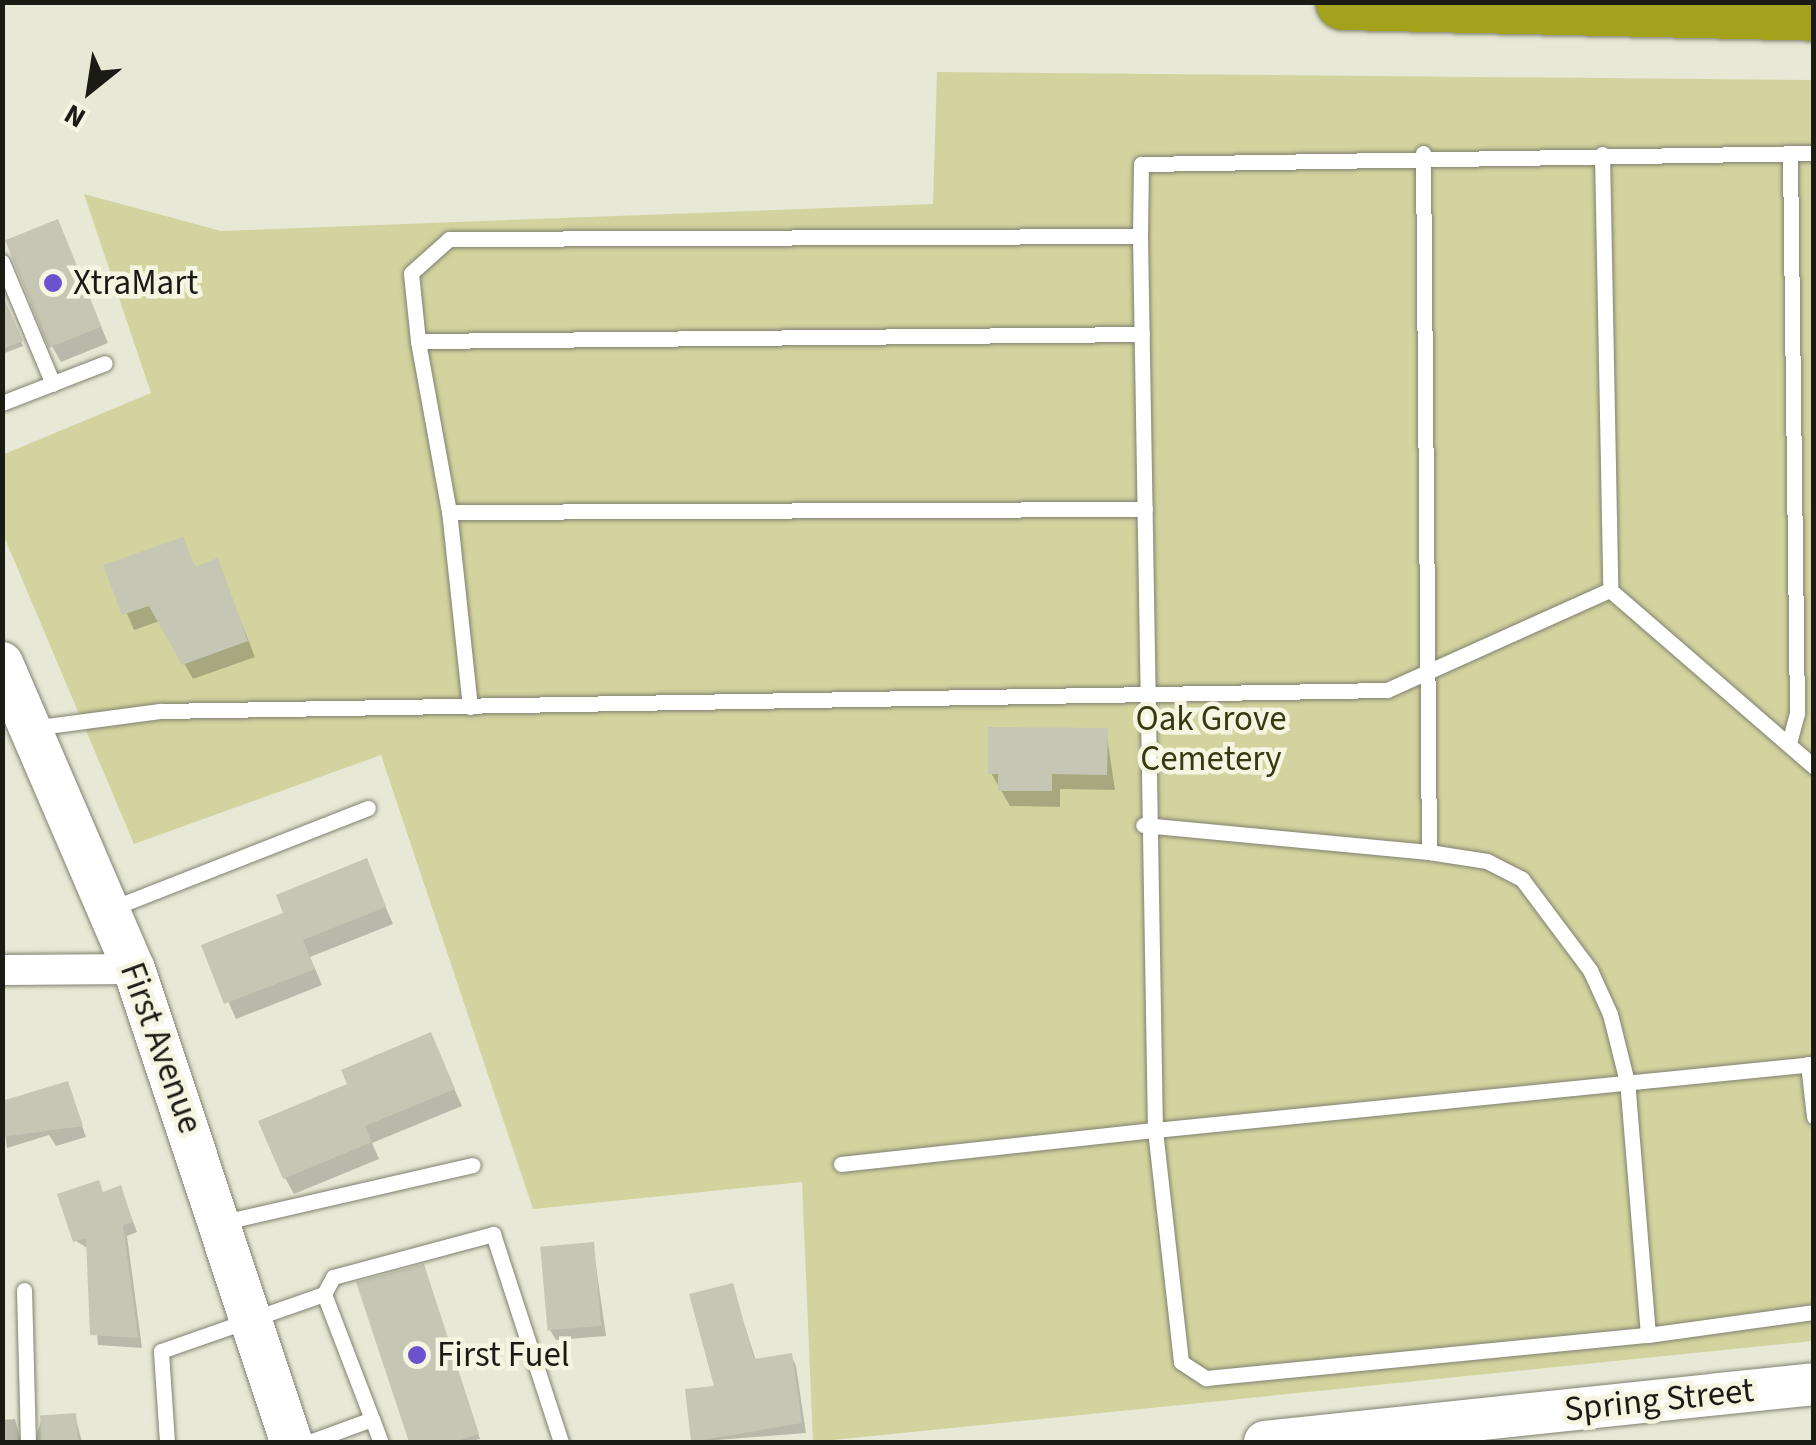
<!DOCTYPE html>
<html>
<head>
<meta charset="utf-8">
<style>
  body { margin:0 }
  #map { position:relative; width:1816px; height:1445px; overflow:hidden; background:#e7e8d5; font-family:"Source Sans 3",sans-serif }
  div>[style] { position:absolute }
  .green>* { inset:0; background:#d3d39f }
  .shadow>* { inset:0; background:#0003 }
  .building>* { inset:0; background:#c6c6b4; transform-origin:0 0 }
  .roads { filter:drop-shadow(0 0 2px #808170) drop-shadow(0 0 2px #808170) }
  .service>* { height:15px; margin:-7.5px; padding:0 7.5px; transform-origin:7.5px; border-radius:7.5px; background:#fff }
  .minor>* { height:30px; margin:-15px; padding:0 15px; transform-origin:15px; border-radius:15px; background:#fff }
  .secondary>* { height:42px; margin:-21px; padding:0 21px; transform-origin:21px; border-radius:21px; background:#fff }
  .motorway>* { height:55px; margin:-27.5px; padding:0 27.5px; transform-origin:27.5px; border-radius:27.5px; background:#a4a11a }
  .dots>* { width:28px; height:28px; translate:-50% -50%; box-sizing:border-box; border:5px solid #f5f5e2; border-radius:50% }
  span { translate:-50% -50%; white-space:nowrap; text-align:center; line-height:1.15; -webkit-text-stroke:9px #f5f5e2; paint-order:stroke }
  .poi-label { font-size:35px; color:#1b1b15 }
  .left { translate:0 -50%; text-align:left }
  .park-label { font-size:35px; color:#383812 }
  .street-label { font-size:35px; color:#1b1b15 }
  .frame { position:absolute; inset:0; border:5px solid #1b1b15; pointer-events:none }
  .north { position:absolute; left:40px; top:40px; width:100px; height:100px; -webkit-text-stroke:8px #f5f5e2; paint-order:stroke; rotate:210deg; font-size:28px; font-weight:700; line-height:40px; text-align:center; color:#1b1b15 }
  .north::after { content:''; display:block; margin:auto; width:35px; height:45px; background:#1b1b15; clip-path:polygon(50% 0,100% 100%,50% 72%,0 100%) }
</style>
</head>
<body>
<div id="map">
  <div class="green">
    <div style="clip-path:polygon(937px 72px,1813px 80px,1813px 1341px,813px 1442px,802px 1182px,533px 1209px,381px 755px,134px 844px,3px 534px,2px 455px,151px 393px,84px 194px,221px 231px,933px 204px)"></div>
  </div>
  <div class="shadow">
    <div style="clip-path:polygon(57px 222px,108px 343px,61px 362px,52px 346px)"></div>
    <div style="clip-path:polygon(2px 298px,23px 346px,2px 354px)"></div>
    <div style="clip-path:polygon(182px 540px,196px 569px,217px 561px,255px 657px,193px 679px,160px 621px,134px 630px,107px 567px)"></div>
    <div style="clip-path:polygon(1106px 730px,1115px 790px,1060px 789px,1060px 807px,1010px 806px,991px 773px)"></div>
    <div style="clip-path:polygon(366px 862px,393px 924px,310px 957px,322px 985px,236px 1019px,204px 947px,286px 914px)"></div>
    <div style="clip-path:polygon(430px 1035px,462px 1106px,372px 1143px,379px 1159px,294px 1194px,285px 1178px)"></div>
    <div style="clip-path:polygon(67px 1084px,86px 1137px,56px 1146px,49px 1135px,7px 1148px,2px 1104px)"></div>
    <div style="clip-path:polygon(120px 1188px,137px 1232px,127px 1236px,142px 1348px,98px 1345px,89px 1249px,76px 1241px,104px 1194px)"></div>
    <div style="clip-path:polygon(593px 1245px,606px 1336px,556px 1340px,550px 1330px)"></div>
    <div style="clip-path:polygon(425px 1272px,480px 1439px,468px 1442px,411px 1442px,359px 1284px)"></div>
    <div style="clip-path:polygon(732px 1286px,756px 1361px,791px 1355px,796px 1366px,806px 1433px,693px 1442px,688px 1391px,717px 1388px)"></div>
    <div style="clip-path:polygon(75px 1415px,82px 1442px,35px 1442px,42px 1417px)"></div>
    <div style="clip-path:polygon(15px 1419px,21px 1442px,2px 1442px,2px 1420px)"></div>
  </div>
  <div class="building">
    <div style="left:58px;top:219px;width:116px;height:57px;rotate:68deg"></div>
    <div style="clip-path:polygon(2px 294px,23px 341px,2px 349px)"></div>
    <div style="clip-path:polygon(183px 537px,195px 567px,218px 558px,248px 641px,182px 665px,149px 606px,122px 615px,103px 565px)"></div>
    <div style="clip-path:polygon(988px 727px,1108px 728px,1107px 775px,1052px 774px,1052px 791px,998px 791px,998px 774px,988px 774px)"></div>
    <div style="clip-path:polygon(367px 858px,386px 907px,303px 940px,315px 969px,224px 1004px,201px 945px,283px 913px,276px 895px)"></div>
    <div style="clip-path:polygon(431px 1032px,455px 1089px,365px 1126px,372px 1142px,283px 1179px,258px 1121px,347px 1084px,341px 1070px)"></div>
    <div style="clip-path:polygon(68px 1081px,83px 1126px,2px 1137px,2px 1101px)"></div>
    <div style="clip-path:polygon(99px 1180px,103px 1192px,121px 1185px,133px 1222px,123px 1225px,138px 1338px,90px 1335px,86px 1238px,73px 1242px,57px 1194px)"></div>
    <div style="left:594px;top:1242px;width:84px;height:54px;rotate:85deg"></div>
    <div style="clip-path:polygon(424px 1264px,479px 1434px,454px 1442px,409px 1442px,356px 1282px)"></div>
    <div style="clip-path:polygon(733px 1283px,754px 1359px,792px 1353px,802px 1423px,691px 1442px,685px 1389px,714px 1386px,689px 1294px)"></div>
    <div style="left:76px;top:1413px;width:29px;height:36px;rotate:86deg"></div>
  </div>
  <div class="roads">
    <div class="service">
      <div style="left:1423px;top:153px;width:699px;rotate:89.51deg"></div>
      <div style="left:1814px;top:153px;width:673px;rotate:179.06deg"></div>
      <div style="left:1141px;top:164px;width:72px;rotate:90.8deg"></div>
      <div style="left:1140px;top:236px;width:894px;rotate:89.04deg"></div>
      <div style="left:1155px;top:1130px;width:662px;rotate:-5.72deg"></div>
      <div style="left:1602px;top:154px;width:436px;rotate:88.9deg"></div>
      <div style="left:2px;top:262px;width:132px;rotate:67.3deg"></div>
      <div style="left:418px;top:341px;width:68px;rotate:-95.9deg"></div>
      <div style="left:411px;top:273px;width:51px;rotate:-41.8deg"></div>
      <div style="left:449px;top:239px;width:691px;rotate:-0.25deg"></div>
      <div style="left:2px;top:403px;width:110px;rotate:-21.2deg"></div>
      <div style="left:449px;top:512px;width:174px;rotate:-100.3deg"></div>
      <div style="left:418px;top:341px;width:724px;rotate:-0.55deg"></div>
      <div style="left:470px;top:707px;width:196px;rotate:-96.1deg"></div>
      <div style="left:449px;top:512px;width:696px;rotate:-0.25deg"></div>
      <div style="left:32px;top:728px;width:129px;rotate:-7.6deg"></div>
      <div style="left:160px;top:711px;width:1227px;rotate:-0.98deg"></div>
      <div style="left:1387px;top:690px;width:244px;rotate:-24.2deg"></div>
      <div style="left:1610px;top:590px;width:270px;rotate:40.9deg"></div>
      <div style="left:1789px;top:743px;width:31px;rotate:-75deg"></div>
      <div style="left:1797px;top:713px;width:559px;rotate:-90.72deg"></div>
      <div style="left:110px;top:909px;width:277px;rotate:-21.4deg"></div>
      <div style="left:1808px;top:1064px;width:53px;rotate:83.5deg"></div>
      <div style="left:841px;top:1164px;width:316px;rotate:-6.2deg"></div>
      <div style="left:1155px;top:1130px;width:233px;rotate:83.6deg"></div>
      <div style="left:1181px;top:1362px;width:30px;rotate:33deg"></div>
      <div style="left:1206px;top:1378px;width:444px;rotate:-5.6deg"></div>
      <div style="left:1648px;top:1335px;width:254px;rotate:-94.7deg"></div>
      <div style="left:1627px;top:1082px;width:70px;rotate:-104deg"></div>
      <div style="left:1610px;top:1014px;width:48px;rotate:-114.4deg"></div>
      <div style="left:1590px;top:970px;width:114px;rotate:-126.8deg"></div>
      <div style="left:1522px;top:879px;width:39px;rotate:-153deg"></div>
      <div style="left:1487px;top:861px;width:59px;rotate:-171.2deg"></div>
      <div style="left:1429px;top:852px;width:287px;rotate:-174.6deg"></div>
      <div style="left:224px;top:1222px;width:255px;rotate:-12.9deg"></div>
      <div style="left:24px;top:1290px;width:152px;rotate:88.5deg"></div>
      <div style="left:324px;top:1294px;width:19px;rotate:-62deg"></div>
      <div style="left:333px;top:1277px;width:166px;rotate:-15deg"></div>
      <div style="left:493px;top:1234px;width:219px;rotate:71.9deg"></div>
      <div style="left:1648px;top:1335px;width:168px;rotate:-7.9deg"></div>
      <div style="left:372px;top:1419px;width:25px;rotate:69deg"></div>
      <div style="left:167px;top:1442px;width:91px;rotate:-93.8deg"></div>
      <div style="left:161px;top:1351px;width:173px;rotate:-19.3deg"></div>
      <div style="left:324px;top:1294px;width:134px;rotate:69deg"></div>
      <div style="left:372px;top:1419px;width:67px;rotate:159.9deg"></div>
    </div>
    <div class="minor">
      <div style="left:2px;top:970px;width:132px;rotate:-0.4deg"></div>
    </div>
    <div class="secondary">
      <div style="left:2px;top:663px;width:333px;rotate:66.7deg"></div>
      <div style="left:134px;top:969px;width:498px;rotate:71.6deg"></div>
      <div style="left:1265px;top:1442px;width:552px;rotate:-6.03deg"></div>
    </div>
    <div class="motorway">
      <div style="left:1343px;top:2px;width:471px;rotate:1.3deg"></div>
    </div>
  </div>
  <div class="dots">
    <div style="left:53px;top:283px;background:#6c53cd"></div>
    <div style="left:417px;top:1355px;background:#6c53cd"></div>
  </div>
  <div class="poi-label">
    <span class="left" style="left:73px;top:283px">XtraMart</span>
    <span class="left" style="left:437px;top:1355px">First Fuel</span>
  </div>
  <div class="park-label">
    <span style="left:1211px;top:739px">Oak Grove<br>Cemetery</span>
  </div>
  <div class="street-label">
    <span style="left:161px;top:1048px;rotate:70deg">First Avenue</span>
    <span style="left:1659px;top:1400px;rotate:-6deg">Spring Street</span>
  </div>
  <div class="frame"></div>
  <div class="north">N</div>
</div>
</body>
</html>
